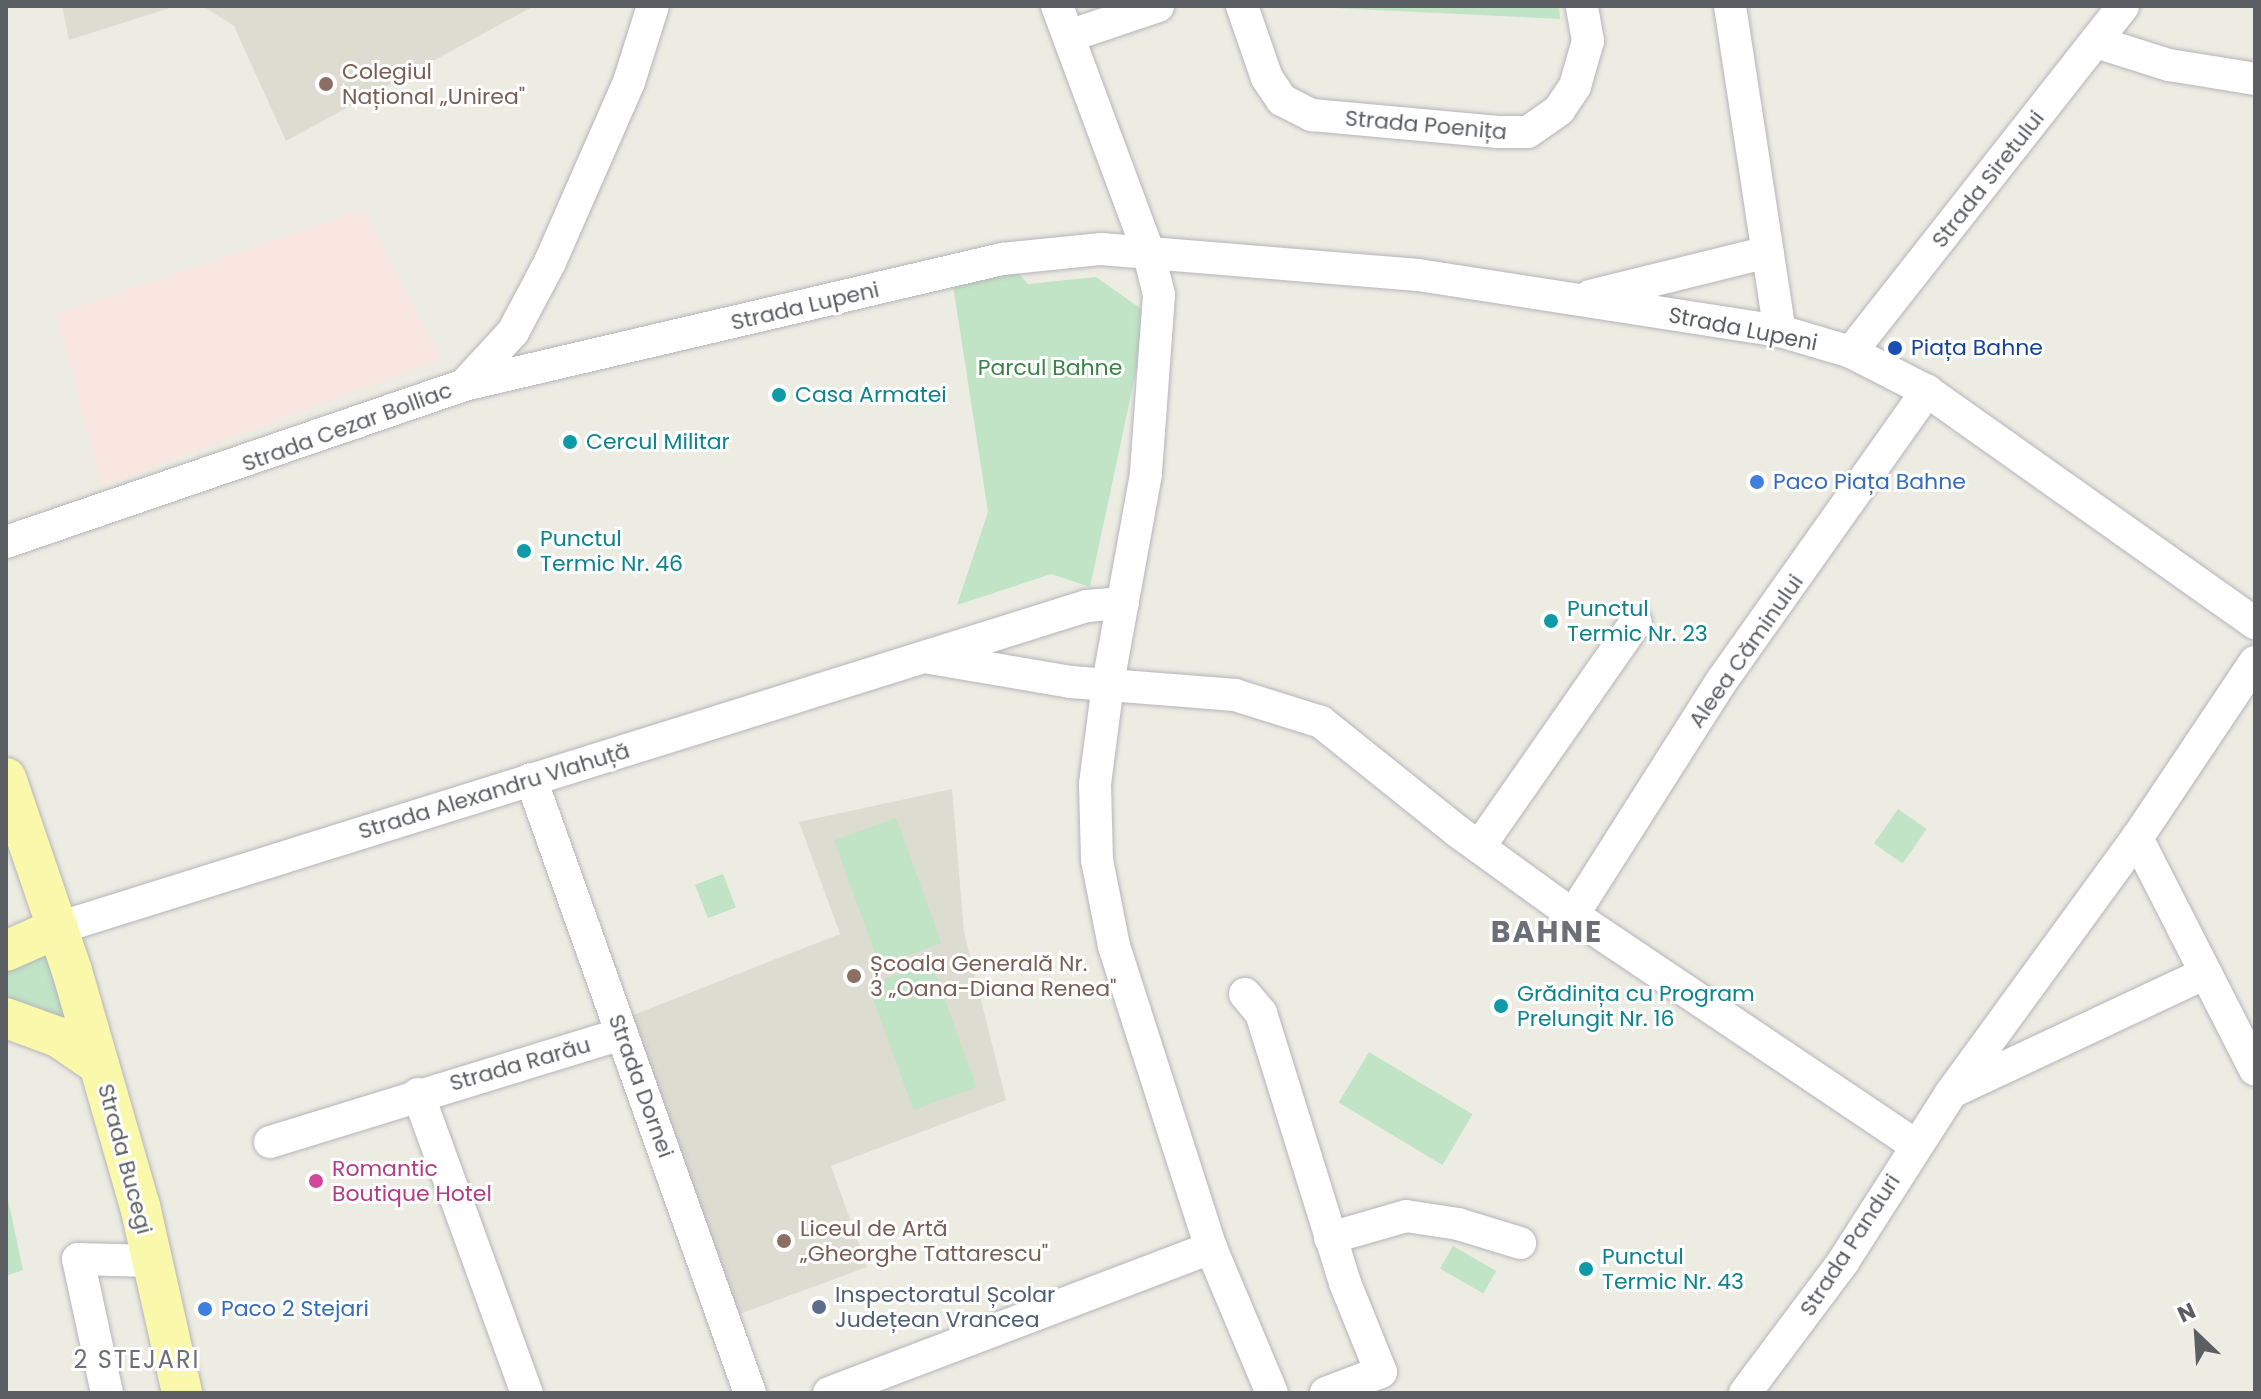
<!DOCTYPE html>
<html>
<head>
<meta charset="utf-8">
<style>
  body { margin:0 }
  #map { position:relative; width:2261px; height:1399px; overflow:hidden; background:#edece3; font-family:Poppins,sans-serif }
  div>[style] { position:absolute }
  .education>* { inset:0; background:#dddcd1 }
  .medical>* { inset:0; background:#f9e6e0 }
  .green>* { inset:0; background:#c1e3c6; transform-origin:0 0 }
  .roads { filter:drop-shadow(0 0 2px #b4b5ba) drop-shadow(0 0 2px #b4b5ba) }
  .minor>* { height:32px; margin:-16px; padding:0 16px; transform-origin:16px; border-radius:16px; background:#fff }
  .major>* { height:40px; margin:-20px; padding:0 20px; transform-origin:20px; border-radius:20px; background:#faf9ab }
  .dots>* { width:22px; height:22px; translate:-50% -50%; box-sizing:border-box; border:4px solid #fff; border-radius:50% }
  span { translate:-50% -50%; white-space:nowrap; text-align:center; line-height:1.15; -webkit-text-stroke:6px #fff; paint-order:stroke }
  .education-label { font-size:22px; color:#785e54 }
  .left { translate:0 -50%; text-align:left }
  .street-label { font-size:22px; color:#5b5e63 }
  .transit-label { font-size:22px; color:#164399 }
  .park-label { font-size:22px; color:#3a8348 }
  .culture-label { font-size:22px; color:#0d838f }
  .shop-label { font-size:22px; color:#366cbe }
  .hotel-label { font-size:22px; color:#b23c85 }
  .service-label { font-size:22px; color:#4e5e75 }
  .neighbourhood-label { font-size:24px; color:#6c6f75; letter-spacing:2px }
  .district-label { font-size:30px; color:#6c6f75; font-weight:700; letter-spacing:2px }
  .frame { position:absolute; inset:0; border:8px solid #5b5e63; pointer-events:none }
  .north { position:absolute; left:2157px; top:1295px; width:80px; height:80px; -webkit-text-stroke:6px #fff; paint-order:stroke; rotate:335deg; font-size:22px; font-weight:700; line-height:32px; text-align:center; color:#5b5e63 }
  .north::after { content:''; display:block; margin:auto; width:28px; height:36px; background:#5b5e63; clip-path:polygon(50% 0,100% 100%,50% 72%,0 100%) }
</style>
</head>
<body>
<div id="map">
  <div class="education">
    <div style="clip-path:polygon(62px 6px,176px 6px,69px 40px)"></div>
    <div style="clip-path:polygon(203px 6px,534px 6px,286px 141px,234px 26px)"></div>
    <div style="clip-path:polygon(952px 789px,964px 932px,1006px 1100px,831px 1166px,867px 1267px,737px 1315px,628px 1017px,840px 934px,799px 822px)"></div>
  </div>
  <div class="medical">
    <div style="clip-path:polygon(363px 210px,441px 359px,102px 486px,56px 314px)"></div>
  </div>
  <div class="green">
    <div style="clip-path:polygon(1293px 6px,1559px 6px,1560px 19px)"></div>
    <div style="clip-path:polygon(1016px 270px,1028px 284px,1096px 277px,1140px 308px,1146px 325px,1090px 587px,1051px 574px,957px 605px,988px 512px,952px 279px)"></div>
    <div style="left:1898px;top:809px;width:35px;height:42px;rotate:35deg"></div>
    <div style="left:896px;top:818px;width:133px;height:66px;rotate:70deg"></div>
    <div style="left:723px;top:874px;width:36px;height:30px;rotate:69deg"></div>
    <div style="clip-path:polygon(58px 928px,99px 1065px,6px 1018px,6px 951px)"></div>
    <div style="left:931px;top:962px;width:133px;height:67px;rotate:70deg"></div>
    <div style="left:1369px;top:1052px;width:121px;height:59px;rotate:31deg"></div>
    <div style="clip-path:polygon(6px 1190px,23px 1270px,6px 1276px)"></div>
    <div style="left:1453px;top:1246px;width:50px;height:26px;rotate:30deg"></div>
  </div>
  <div class="roads">
    <div class="minor">
      <div style="left:1057px;top:6px;width:265px;rotate:69.6deg"></div>
      <div style="left:1149px;top:254px;width:42px;rotate:76.3deg"></div>
      <div style="left:1159px;top:295px;width:179px;rotate:94.2deg"></div>
      <div style="left:1146px;top:474px;width:213px;rotate:100.3deg"></div>
      <div style="left:1108px;top:684px;width:101px;rotate:97.4deg"></div>
      <div style="left:1095px;top:784px;width:76px;rotate:88.5deg"></div>
      <div style="left:1097px;top:860px;width:88px;rotate:78.8deg"></div>
      <div style="left:1114px;top:946px;width:317px;rotate:72.2deg"></div>
      <div style="left:1211px;top:1248px;width:157px;rotate:67.2deg"></div>
      <div style="left:1242px;top:6px;width:76px;rotate:70.9deg"></div>
      <div style="left:1267px;top:78px;width:27px;rotate:56deg"></div>
      <div style="left:1282px;top:100px;width:34px;rotate:27deg"></div>
      <div style="left:1312px;top:115px;width:187px;rotate:5.2deg"></div>
      <div style="left:1498px;top:132px;width:30px"></div>
      <div style="left:1528px;top:132px;width:38px;rotate:-35deg"></div>
      <div style="left:1559px;top:110px;width:29px;rotate:-56deg"></div>
      <div style="left:1575px;top:86px;width:47px;rotate:-73.9deg"></div>
      <div style="left:1588px;top:41px;width:36px;rotate:-100deg"></div>
      <div style="left:1730px;top:6px;width:329px;rotate:81.3deg"></div>
      <div style="left:1069px;top:36px;width:94px;rotate:-18.6deg"></div>
      <div style="left:2096px;top:42px;width:77px;rotate:17.5deg"></div>
      <div style="left:2169px;top:65px;width:87px;rotate:9.2deg"></div>
      <div style="left:1590px;top:296px;width:183px;rotate:-13.9deg"></div>
      <div style="left:1851px;top:352px;width:440px;rotate:-51.8deg"></div>
      <div style="left:464px;top:385px;width:72px;rotate:-47.2deg"></div>
      <div style="left:513px;top:332px;width:79px;rotate:-62.1deg"></div>
      <div style="left:550px;top:262px;width:197px;rotate:-66.3deg"></div>
      <div style="left:629px;top:82px;width:80px;rotate:-72.5deg"></div>
      <div style="left:6px;top:542px;width:484px;rotate:-18.9deg"></div>
      <div style="left:464px;top:385px;width:553px;rotate:-13.18deg"></div>
      <div style="left:1002px;top:259px;width:100px;rotate:-5.8deg"></div>
      <div style="left:1101px;top:249px;width:318px;rotate:4.7deg"></div>
      <div style="left:1418px;top:275px;width:366px;rotate:8.8deg"></div>
      <div style="left:1780px;top:331px;width:74px;rotate:16.5deg"></div>
      <div style="left:1851px;top:352px;width:85px;rotate:27.2deg"></div>
      <div style="left:1927px;top:391px;width:402px;rotate:35.3deg"></div>
      <div style="left:930px;top:658px;width:143px;rotate:9.7deg"></div>
      <div style="left:1071px;top:682px;width:165px;rotate:4.5deg"></div>
      <div style="left:1235px;top:695px;width:90px;rotate:17.4deg"></div>
      <div style="left:1321px;top:722px;width:174px;rotate:38.7deg"></div>
      <div style="left:1457px;top:831px;width:143px;rotate:35.9deg"></div>
      <div style="left:1573px;top:915px;width:412px;rotate:33.9deg"></div>
      <div style="left:531px;top:779px;width:652px;rotate:70.37deg"></div>
      <div style="left:2137px;top:838px;width:260px;rotate:63deg"></div>
      <div style="left:1479px;top:847px;width:274px;rotate:-55.1deg"></div>
      <div style="left:1573px;top:915px;width:276px;rotate:-57.6deg"></div>
      <div style="left:1721px;top:682px;width:357px;rotate:-54.7deg"></div>
      <div style="left:58px;top:928px;width:1078px;rotate:-17.38deg"></div>
      <div style="left:1087px;top:606px;width:36px;rotate:-5deg"></div>
      <div style="left:1245px;top:994px;width:25px;rotate:50deg"></div>
      <div style="left:1261px;top:1013px;width:283px;rotate:72.7deg"></div>
      <div style="left:1345px;top:1283px;width:96px;rotate:68deg"></div>
      <div style="left:1381px;top:1372px;width:59px;rotate:159.1deg"></div>
      <div style="left:1954px;top:1091px;width:276px;rotate:-25.1deg"></div>
      <div style="left:418px;top:1094px;width:318px;rotate:70deg"></div>
      <div style="left:270px;top:1142px;width:368px;rotate:-17.1deg"></div>
      <div style="left:1330px;top:1238px;width:79px;rotate:-16.1deg"></div>
      <div style="left:1406px;top:1216px;width:53px;rotate:8.7deg"></div>
      <div style="left:1458px;top:1224px;width:65px;rotate:17deg"></div>
      <div style="left:107px;top:1393px;width:137px;rotate:-102.2deg"></div>
      <div style="left:78px;top:1259px;width:74px;rotate:1.5deg"></div>
      <div style="left:829px;top:1393px;width:409px;rotate:-20.8deg"></div>
      <div style="left:1745px;top:1393px;width:164px;rotate:-53.2deg"></div>
      <div style="left:1843px;top:1262px;width:201px;rotate:-57.4deg"></div>
      <div style="left:1951px;top:1093px;width:316px;rotate:-53.9deg"></div>
      <div style="left:2137px;top:838px;width:212px;rotate:-56.2deg"></div>
    </div>
    <div class="major">
      <div style="left:6px;top:778px;width:204px;rotate:71.1deg"></div>
      <div style="left:72px;top:971px;width:245px;rotate:73.9deg"></div>
      <div style="left:140px;top:1206px;width:192px;rotate:77.3deg"></div>
      <div style="left:6px;top:951px;width:57px;rotate:-23.9deg"></div>
      <div style="left:6px;top:1018px;width:55px;rotate:20.1deg"></div>
      <div style="left:58px;top:1037px;width:50px;rotate:34.3deg"></div>
    </div>
  </div>
  <div class="dots">
    <div style="left:326px;top:84px;background:#8d6e63"></div>
    <div style="left:1895px;top:348px;background:#1a4fb4"></div>
    <div style="left:779px;top:395px;background:#0f9aa8"></div>
    <div style="left:570px;top:442px;background:#0f9aa8"></div>
    <div style="left:1757px;top:482px;background:#3f7fe0"></div>
    <div style="left:524px;top:551px;background:#0f9aa8"></div>
    <div style="left:1551px;top:621px;background:#0f9aa8"></div>
    <div style="left:854px;top:976px;background:#8d6e63"></div>
    <div style="left:1501px;top:1006px;background:#0f9aa8"></div>
    <div style="left:316px;top:1181px;background:#d1479c"></div>
    <div style="left:784px;top:1241px;background:#8d6e63"></div>
    <div style="left:1586px;top:1269px;background:#0f9aa8"></div>
    <div style="left:819px;top:1307px;background:#5c6f8a"></div>
    <div style="left:205px;top:1309px;background:#3f7fe0"></div>
  </div>
  <div class="education-label">
    <span class="left" style="left:342px;top:84px">Colegiul<br>Național „Unirea"</span>
    <span class="left" style="left:870px;top:976px">Școala Generală Nr.<br>3 „Oana-Diana Renea"</span>
    <span class="left" style="left:800px;top:1241px">Liceul de Artă<br>„Gheorghe Tattarescu"</span>
  </div>
  <div class="street-label">
    <span style="left:1426px;top:125px;rotate:5deg">Strada Poenița</span>
    <span style="left:1988px;top:179px;rotate:-52deg">Strada Siretului</span>
    <span style="left:805px;top:306px;rotate:-13deg">Strada Lupeni</span>
    <span style="left:1743px;top:329px;rotate:11deg">Strada Lupeni</span>
    <span style="left:347px;top:427px;rotate:-20deg">Strada Cezar Bolliac</span>
    <span style="left:1746px;top:651px;rotate:-55deg">Aleea Căminului</span>
    <span style="left:494px;top:791px;rotate:-17deg">Strada Alexandru Vlahuță</span>
    <span style="left:520px;top:1064px;rotate:-16deg">Strada Rarău</span>
    <span style="left:641px;top:1086px;rotate:70deg">Strada Dornei</span>
    <span style="left:125px;top:1159px;rotate:75deg">Strada Bucegi</span>
    <span style="left:1850px;top:1245px;rotate:-57deg">Strada Panduri</span>
  </div>
  <div class="transit-label">
    <span class="left" style="left:1911px;top:348px">Piața Bahne</span>
  </div>
  <div class="park-label">
    <span style="left:1050px;top:368px">Parcul Bahne</span>
  </div>
  <div class="culture-label">
    <span class="left" style="left:795px;top:395px">Casa Armatei</span>
    <span class="left" style="left:586px;top:442px">Cercul Militar</span>
    <span class="left" style="left:540px;top:551px">Punctul<br>Termic Nr. 46</span>
    <span class="left" style="left:1567px;top:621px">Punctul<br>Termic Nr. 23</span>
    <span class="left" style="left:1517px;top:1006px">Grădinița cu Program<br>Prelungit Nr. 16</span>
    <span class="left" style="left:1602px;top:1269px">Punctul<br>Termic Nr. 43</span>
  </div>
  <div class="shop-label">
    <span class="left" style="left:1773px;top:482px">Paco Piața Bahne</span>
    <span class="left" style="left:221px;top:1309px">Paco 2 Stejari</span>
  </div>
  <div class="hotel-label">
    <span class="left" style="left:332px;top:1181px">Romantic<br>Boutique Hotel</span>
  </div>
  <div class="service-label">
    <span class="left" style="left:835px;top:1307px">Inspectoratul Școlar<br>Județean Vrancea</span>
  </div>
  <div class="neighbourhood-label">
    <span style="left:137px;top:1360px">2 STEJARI</span>
  </div>
  <div class="district-label">
    <span style="left:1547px;top:932px">BAHNE</span>
  </div>
  <div class="frame"></div>
  <div class="north">N</div>
</div>
</body>
</html>
